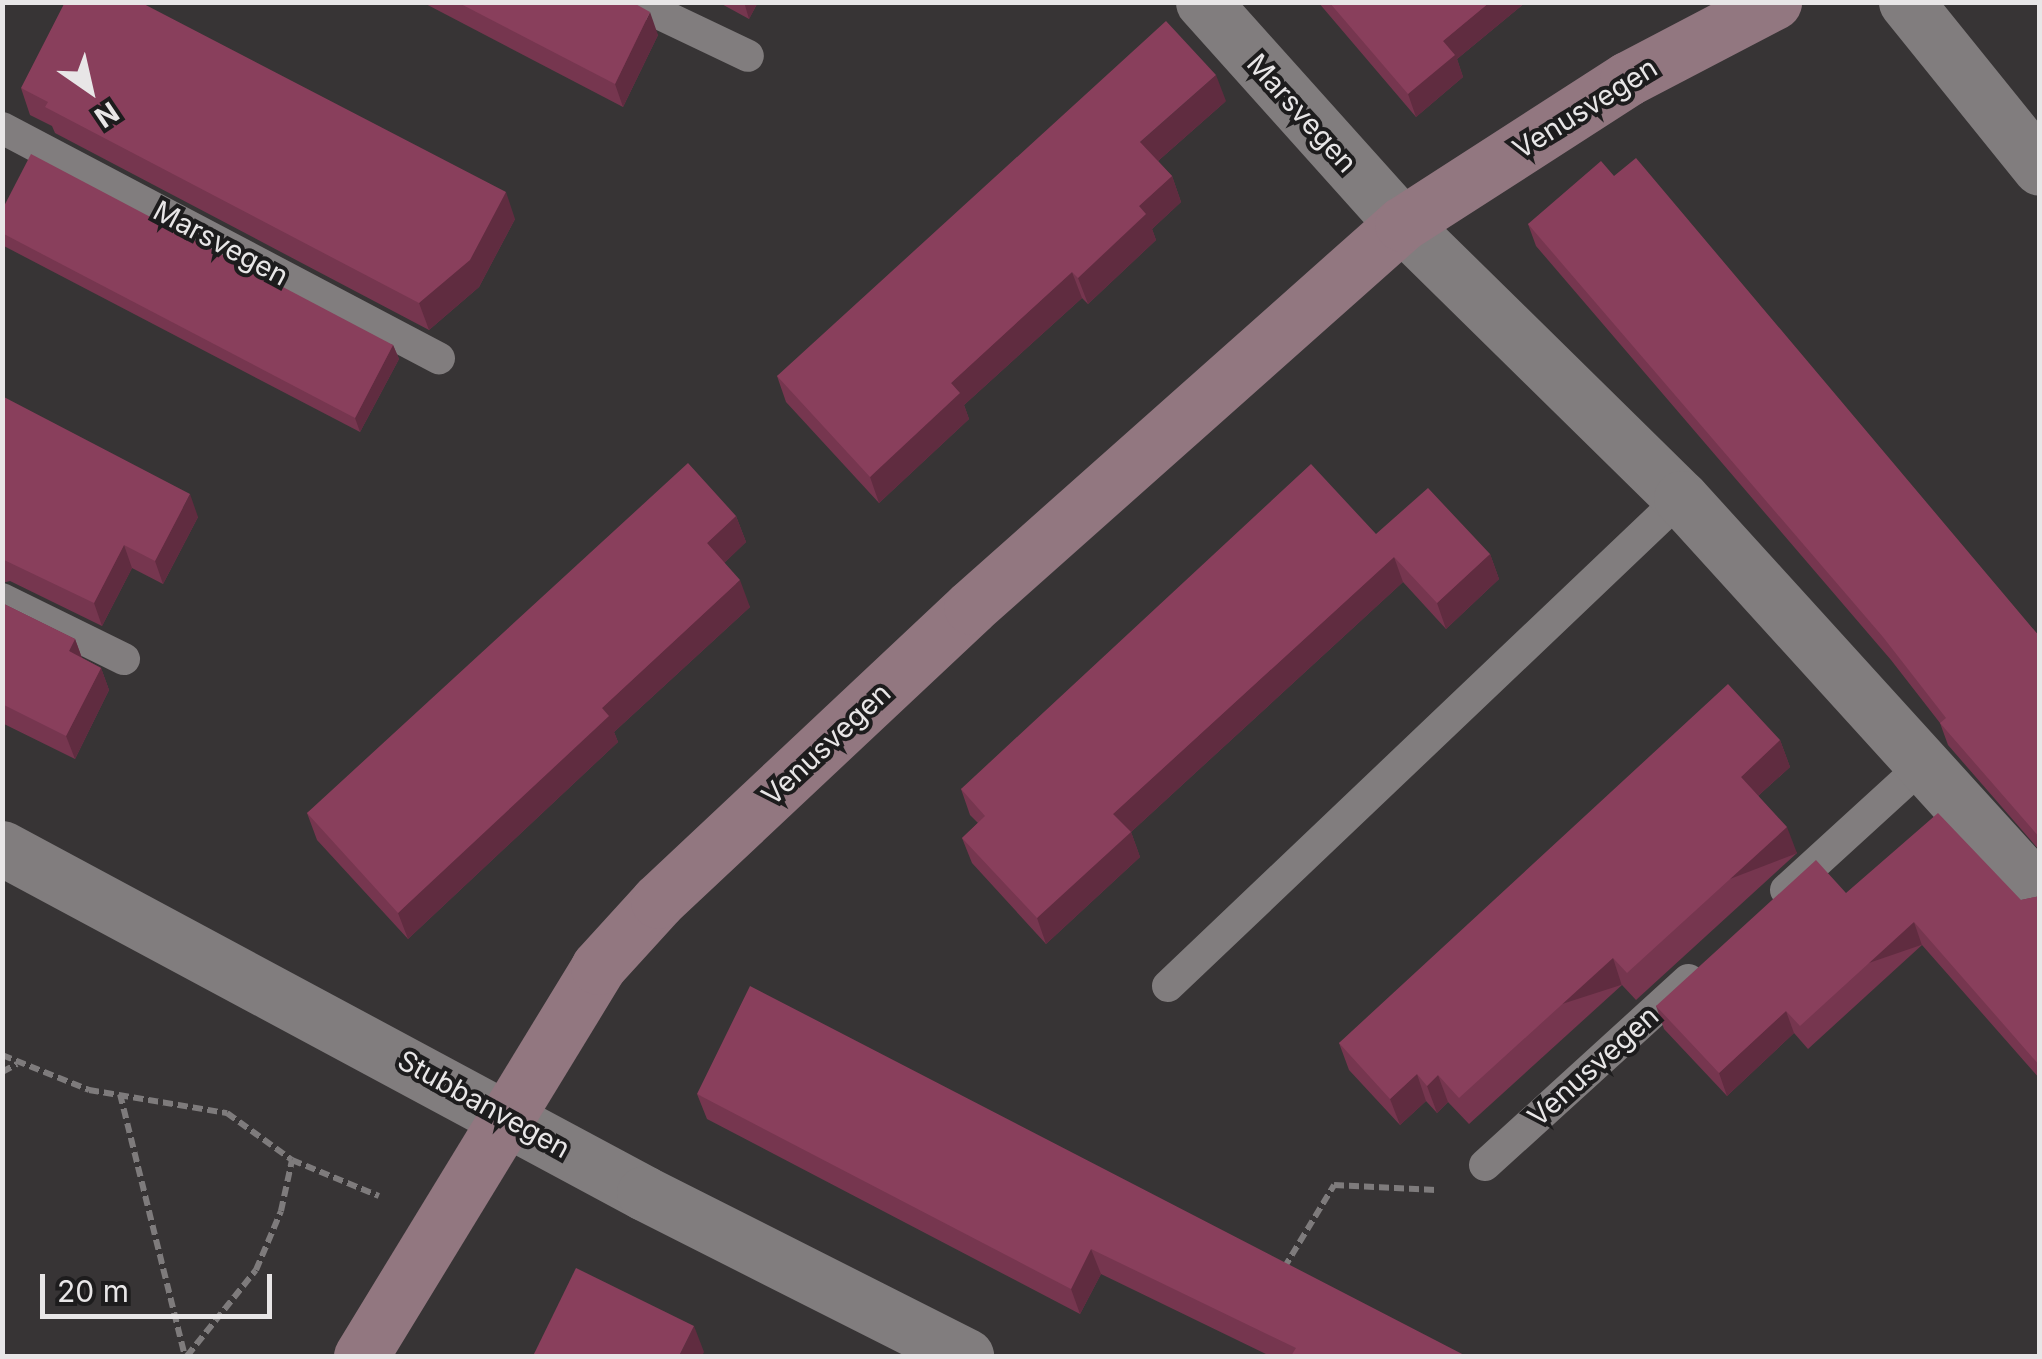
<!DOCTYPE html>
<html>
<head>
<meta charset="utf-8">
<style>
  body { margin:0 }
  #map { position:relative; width:2042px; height:1359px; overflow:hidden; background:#373435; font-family:Inter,sans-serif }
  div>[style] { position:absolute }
  .path>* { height:6px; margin-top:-3px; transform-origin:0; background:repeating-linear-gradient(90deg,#7e7b7c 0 10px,transparent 0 15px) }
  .lane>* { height:32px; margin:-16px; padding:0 16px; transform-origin:16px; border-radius:16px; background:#817d7e }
  .street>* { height:55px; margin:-27.5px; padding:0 27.5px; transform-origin:27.5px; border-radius:27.5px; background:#817d7e }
  .secondary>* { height:55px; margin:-27.5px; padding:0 27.5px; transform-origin:27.5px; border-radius:27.5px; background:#927780 }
  .wall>* { inset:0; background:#76364f }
  .shaded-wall>* { inset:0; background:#602c40; transform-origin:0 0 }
  .building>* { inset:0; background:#893f5c }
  span { translate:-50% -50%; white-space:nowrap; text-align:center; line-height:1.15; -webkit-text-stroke:8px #1d1c1d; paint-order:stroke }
  .street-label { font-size:28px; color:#e8e6e7 }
  .frame { position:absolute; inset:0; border:5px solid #e8e6e7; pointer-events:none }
  .north { position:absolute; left:40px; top:40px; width:100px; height:100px; -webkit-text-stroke:8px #1d1c1d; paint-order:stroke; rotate:146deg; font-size:28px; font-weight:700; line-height:40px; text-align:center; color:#e8e6e7 }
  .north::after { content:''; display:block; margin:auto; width:35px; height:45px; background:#e8e6e7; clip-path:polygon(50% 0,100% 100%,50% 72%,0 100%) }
  .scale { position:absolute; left:40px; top:1274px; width:232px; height:45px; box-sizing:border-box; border:5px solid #e8e6e7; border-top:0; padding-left:12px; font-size:30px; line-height:35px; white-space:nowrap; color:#e8e6e7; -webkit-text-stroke:8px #1d1c1d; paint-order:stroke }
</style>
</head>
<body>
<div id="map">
  <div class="path">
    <div style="left:2px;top:1055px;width:94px;rotate:21.9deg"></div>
    <div style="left:89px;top:1090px;width:140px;rotate:9.5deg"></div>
    <div style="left:227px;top:1113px;width:80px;rotate:35.9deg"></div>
    <div style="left:2px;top:1072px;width:17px;rotate:-28deg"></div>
    <div style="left:120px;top:1094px;width:270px;rotate:76.1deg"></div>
    <div style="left:1284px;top:1268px;width:97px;rotate:-58.9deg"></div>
    <div style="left:1334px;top:1185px;width:102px;rotate:2.8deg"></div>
    <div style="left:187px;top:1356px;width:110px;rotate:-51.3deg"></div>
    <div style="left:256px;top:1270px;width:64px;rotate:-67deg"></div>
    <div style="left:281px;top:1211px;width:52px;rotate:-77.8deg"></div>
    <div style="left:292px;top:1160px;width:94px;rotate:22.5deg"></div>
  </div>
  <div class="lane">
    <div style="left:635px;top:2px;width:125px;rotate:25.5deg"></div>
    <div style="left:2px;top:128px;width:494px;rotate:27.8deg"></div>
    <div style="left:2px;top:599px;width:136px;rotate:26.2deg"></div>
    <div style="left:1786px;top:890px;width:185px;rotate:-42.4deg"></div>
    <div style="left:1168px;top:986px;width:708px;rotate:-43.57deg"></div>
    <div style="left:1485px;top:1165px;width:275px;rotate:-42.3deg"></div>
  </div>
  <div class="street">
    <div style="left:1203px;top:2px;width:298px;rotate:48.1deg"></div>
    <div style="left:1402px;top:224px;width:391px;rotate:44.5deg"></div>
    <div style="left:1681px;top:498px;width:534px;rotate:47.73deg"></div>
    <div style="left:1906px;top:2px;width:213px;rotate:51.1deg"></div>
    <div style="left:2px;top:848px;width:729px;rotate:28.25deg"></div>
    <div style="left:644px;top:1193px;width:361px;rotate:26.8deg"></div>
  </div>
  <div class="secondary">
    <div style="left:361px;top:1356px;width:456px;rotate:-58.6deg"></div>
    <div style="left:598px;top:967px;width:89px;rotate:-47.7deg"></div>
    <div style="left:658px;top:901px;width:429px;rotate:-43.2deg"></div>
    <div style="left:971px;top:607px;width:577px;rotate:-41.63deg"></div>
    <div style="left:1402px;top:224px;width:268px;rotate:-32.8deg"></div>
    <div style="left:1627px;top:79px;width:166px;rotate:-27.6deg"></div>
  </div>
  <div class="wall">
    <div style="clip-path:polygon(422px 2px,632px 2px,658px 35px,623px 107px)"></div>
    <div style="clip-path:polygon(718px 2px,758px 2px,749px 19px)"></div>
    <div style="clip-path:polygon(1318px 2px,1526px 2px,1457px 59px,1463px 77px,1416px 117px)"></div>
    <div style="clip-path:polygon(21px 88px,515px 219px,479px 287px,429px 330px,55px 133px,52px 126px,30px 115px)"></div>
    <div style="clip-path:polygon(1226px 101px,1158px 161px,1172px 176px,1181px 202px,1152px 229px,1156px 240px,1088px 304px,1082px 298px,964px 405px,969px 419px,879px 503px,786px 402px,777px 376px)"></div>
    <div style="clip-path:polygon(1614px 176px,2040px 637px,2040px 851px,1948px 745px,1940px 723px,1891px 660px,1536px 246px,1528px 224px)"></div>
    <div style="clip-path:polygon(2px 210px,393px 345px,399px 359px,360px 432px,2px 245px)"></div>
    <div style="clip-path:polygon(2px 396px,198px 517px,163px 584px,132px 568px,102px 626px,10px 581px,2px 583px)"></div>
    <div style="clip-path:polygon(736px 516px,746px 542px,724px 563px,750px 607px,614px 732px,618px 742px,408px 939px,317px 840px,307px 813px)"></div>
    <div style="clip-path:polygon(1376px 534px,1490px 554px,1499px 579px,1446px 629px,1403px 582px,1131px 832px,1140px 857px,1046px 944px,972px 863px,962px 838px,978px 823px,970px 815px,961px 789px)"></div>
    <div style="clip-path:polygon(2px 603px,75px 639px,82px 658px,101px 668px,109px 690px,75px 759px,2px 723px)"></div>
    <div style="clip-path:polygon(1780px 740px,1790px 767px,1758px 796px,1797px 853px,1636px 1000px,1622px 985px,1469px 1124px,1448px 1102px,1437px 1113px,1426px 1101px,1400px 1125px,1349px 1070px,1339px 1043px)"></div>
    <div style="clip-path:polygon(1846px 893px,2021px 900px,2040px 896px,2040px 1079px,1922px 945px,1808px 1049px,1794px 1033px,1727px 1096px,1664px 1029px,1656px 1006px)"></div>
    <div style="clip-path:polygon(697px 1094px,1466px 1356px,1270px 1356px,1101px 1274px,1080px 1314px,707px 1119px)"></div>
  </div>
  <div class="shaded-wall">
    <div style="clip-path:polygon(744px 2px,758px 2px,749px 19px)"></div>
    <div style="clip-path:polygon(1490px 2px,1526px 2px,1457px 59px,1463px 77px,1416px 117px,1408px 94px,1443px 41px)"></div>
    <div style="clip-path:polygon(650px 12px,658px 35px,623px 107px,615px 84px)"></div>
    <div style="clip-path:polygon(1216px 75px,1226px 101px,1150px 168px,1140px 142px)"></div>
    <div style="clip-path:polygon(1172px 176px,1181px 202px,1152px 229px,1156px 240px,1088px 304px,1078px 278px,1139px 206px)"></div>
    <div style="clip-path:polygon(506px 192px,515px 219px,479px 287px,429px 330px,419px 303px)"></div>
    <div style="clip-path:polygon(1072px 272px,1082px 298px,964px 405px,969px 419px,879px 503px,870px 477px,951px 383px)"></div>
    <div style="clip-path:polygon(393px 345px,399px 359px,360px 432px,355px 418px)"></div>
    <div style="clip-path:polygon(190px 494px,198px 517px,163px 584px,155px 561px)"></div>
    <div style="clip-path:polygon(736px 516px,746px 542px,717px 570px,707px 543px)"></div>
    <div style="clip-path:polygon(124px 545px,132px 568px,102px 626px,94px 603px)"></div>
    <div style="clip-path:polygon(1490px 554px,1499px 579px,1446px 629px,1437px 603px)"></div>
    <div style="clip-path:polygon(1394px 557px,1403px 582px,1131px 832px,1140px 857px,1046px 944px,1037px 918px,1113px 814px)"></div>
    <div style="clip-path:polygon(740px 580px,750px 607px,614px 732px,618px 742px,408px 939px,398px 913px,602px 708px)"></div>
    <div style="clip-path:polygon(75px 639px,83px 661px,69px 651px)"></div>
    <div style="clip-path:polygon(101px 668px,109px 690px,75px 759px,66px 736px)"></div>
    <div style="clip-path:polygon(1780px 740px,1790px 767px,1750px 803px,1741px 777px)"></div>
    <div style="left:1787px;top:827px;width:28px;height:217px;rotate:69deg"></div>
    <div style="left:1914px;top:922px;width:24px;height:154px;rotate:71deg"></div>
    <div style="left:1613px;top:958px;width:28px;height:208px;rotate:72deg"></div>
    <div style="clip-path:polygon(1786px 1011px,1794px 1033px,1727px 1096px,1719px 1073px)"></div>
    <div style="clip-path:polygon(1417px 1074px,1426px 1101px,1400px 1125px,1390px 1099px)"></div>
    <div style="clip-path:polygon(1438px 1075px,1448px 1102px,1437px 1113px,1427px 1086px)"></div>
    <div style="clip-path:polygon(1091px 1249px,1101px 1274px,1080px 1314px,1071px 1289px)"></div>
    <div style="clip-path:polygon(694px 1326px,704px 1352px,702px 1356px,679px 1356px)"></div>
  </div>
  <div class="building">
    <div style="clip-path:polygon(65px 2px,140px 2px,506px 192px,470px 260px,419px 303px,45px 107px,48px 102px,21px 88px)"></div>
    <div style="clip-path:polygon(457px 2px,632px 2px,650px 12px,615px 84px)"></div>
    <div style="clip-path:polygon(1329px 2px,1490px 2px,1443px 41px,1455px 55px,1408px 94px)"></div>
    <div style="clip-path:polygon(1166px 21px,1216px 75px,1140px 142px,1172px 176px,1139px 206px,1146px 214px,1078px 278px,1072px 272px,951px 383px,960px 393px,870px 477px,777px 376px)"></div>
    <div style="clip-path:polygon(31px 154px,393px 345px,355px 418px,2px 233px,2px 210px)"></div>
    <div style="clip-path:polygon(1636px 158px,2040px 637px,2040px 838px,1940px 723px,1946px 718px,1883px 637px,1528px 224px,1601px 161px,1614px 176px)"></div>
    <div style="clip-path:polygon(2px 396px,190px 494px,155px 561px,124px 545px,94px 603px,2px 559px)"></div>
    <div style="clip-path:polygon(688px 463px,736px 516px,707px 543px,740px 580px,602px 708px,609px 716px,398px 913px,307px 813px)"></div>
    <div style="clip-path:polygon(1311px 464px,1376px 534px,1428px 488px,1490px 554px,1437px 603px,1394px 557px,1113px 814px,1131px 832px,1037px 918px,962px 838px,985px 816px,961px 789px)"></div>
    <div style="clip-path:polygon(2px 603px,75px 639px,69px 651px,101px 668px,66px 736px,2px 704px)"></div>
    <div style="clip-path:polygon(1728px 684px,1780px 740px,1741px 777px,1787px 827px,1627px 973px,1613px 958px,1459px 1098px,1438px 1075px,1427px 1086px,1417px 1074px,1390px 1099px,1339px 1043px)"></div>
    <div style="clip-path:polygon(1938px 813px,2021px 900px,2040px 896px,2040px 1066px,1914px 922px,1800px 1026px,1786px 1011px,1719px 1073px,1656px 1006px,1816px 860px,1846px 893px)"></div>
    <div style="clip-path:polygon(750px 986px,1466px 1356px,1291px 1356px,1296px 1348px,1091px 1249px,1071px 1289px,697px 1094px)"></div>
    <div style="clip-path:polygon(576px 1268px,694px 1326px,679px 1356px,533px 1356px)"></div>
  </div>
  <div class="street-label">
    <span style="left:1585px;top:108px;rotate:-32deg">Venusvegen</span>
    <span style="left:1302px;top:113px;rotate:48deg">Marsvegen</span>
    <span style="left:221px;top:243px;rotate:28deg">Marsvegen</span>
    <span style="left:826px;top:744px;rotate:-43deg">Venusvegen</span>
    <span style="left:1593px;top:1066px;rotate:-42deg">Venusvegen</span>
    <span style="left:484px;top:1104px;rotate:29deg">Stubbanvegen</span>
  </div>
  <div class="frame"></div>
  <div class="north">N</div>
  <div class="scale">20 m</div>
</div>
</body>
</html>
